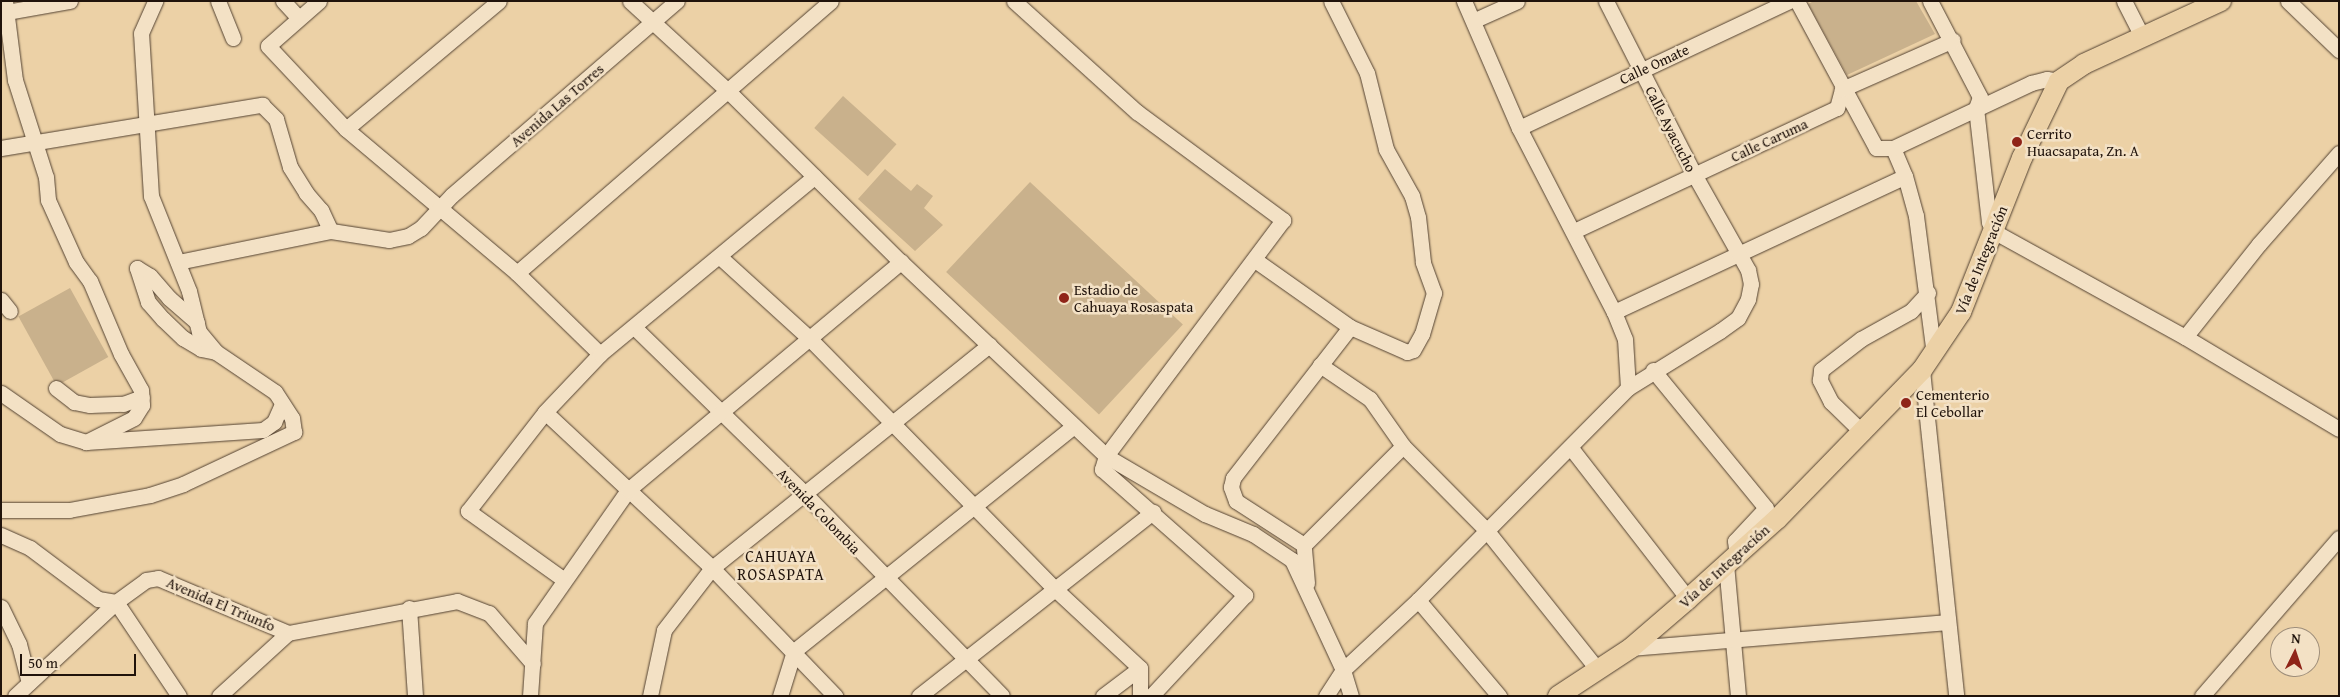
<!DOCTYPE html>
<html>
<head>
<meta charset="utf-8">
<style>
  body { margin:0 }
  #map { position:relative; width:2340px; height:697px; overflow:hidden; background:#ecd1a6; font-family:"Gentium Book Plus",serif }
  div>[style] { position:absolute }
  .green>* { inset:0; background:#c9b18c; transform-origin:0 0 }
  .roads { filter:drop-shadow(0 0 1px #534232) drop-shadow(0 0 1px #534232) }
  .minor>* { height:15px; margin:-7.5px; padding:0 7.5px; transform-origin:7.5px; border-radius:7.5px; background:#f3e1c5 }
  .major>* { height:20px; margin:-10px; padding:0 10px; transform-origin:10px; border-radius:10px; background:#ecd1a6 }
  .dots>* { width:14px; height:14px; translate:-50% -50%; box-sizing:border-box; border:2px solid #f3e1c5; border-radius:50% }
  span { translate:-50% -50%; white-space:nowrap; text-align:center; line-height:1.15; -webkit-text-stroke:5px #f3e1c5; paint-order:stroke }
  .street-label { font-size:15px; color:#20130b }
  .poi-label { font-size:15px; color:#20130b }
  .left { translate:0 -50%; text-align:left }
  .neighbourhood-label { font-size:16px; color:#20130b; letter-spacing:1px }
  .frame { position:absolute; inset:0; border:2px solid #20130b; pointer-events:none }
  .north { position:absolute; left:2270px; top:627px; width:50px; height:50px; box-sizing:border-box; background:#f3e1c5; border:1px solid #9f8f7b; border-radius:50%; rotate:4deg; font-size:14px; font-weight:700; line-height:20px; text-align:center; color:#20130b }
  .north::after { content:''; display:block; margin:auto; width:18px; height:22px; background:#8f2418; clip-path:polygon(50% 0,100% 100%,50% 72%,0 100%) }
  .scale { position:absolute; left:20px; top:654px; width:116px; height:22px; box-sizing:border-box; border:2px solid #20130b; border-top:0; padding-left:6px; font-size:15px; line-height:18px; white-space:nowrap; color:#20130b; -webkit-text-stroke:4px #f3e1c5; paint-order:stroke }
</style>
</head>
<body>
<div id="map">
  <div class="green">
    <div style="clip-path:polygon(1814px 1px,1916px 1px,1935px 34px,1847px 75px,1808px 4px)"></div>
    <div style="left:843px;top:96px;width:72px;height:43px;rotate:42deg"></div>
    <div style="clip-path:polygon(885px 169px,911px 191px,917px 184px,933px 196px,924px 208px,943px 225px,915px 251px,858px 199px)"></div>
    <div style="left:1030px;top:182px;width:209px;height:123px;rotate:43deg"></div>
    <div style="left:70px;top:288px;width:79px;height:59px;rotate:61deg"></div>
  </div>
  <div class="roads">
    <div class="minor">
      <div style="left:5px;top:1px;width:80px;rotate:82.8deg"></div>
      <div style="left:15px;top:80px;width:102px;rotate:72.3deg"></div>
      <div style="left:46px;top:177px;width:23px;rotate:85deg"></div>
      <div style="left:48px;top:200px;width:68px;rotate:65.7deg"></div>
      <div style="left:76px;top:262px;width:24px;rotate:54deg"></div>
      <div style="left:90px;top:281px;width:79px;rotate:67deg"></div>
      <div style="left:121px;top:354px;width:41px;rotate:60.9deg"></div>
      <div style="left:141px;top:390px;width:15px;rotate:86deg"></div>
      <div style="left:142px;top:405px;width:15px;rotate:122deg"></div>
      <div style="left:134px;top:418px;width:54px;rotate:153.4deg"></div>
      <div style="left:218px;top:1px;width:40px;rotate:68deg"></div>
      <div style="left:283px;top:1px;width:23px;rotate:47deg"></div>
      <div style="left:319px;top:1px;width:68px;rotate:138.6deg"></div>
      <div style="left:268px;top:46px;width:114px;rotate:46.8deg"></div>
      <div style="left:346px;top:129px;width:224px;rotate:40.1deg"></div>
      <div style="left:517px;top:273px;width:116px;rotate:44.3deg"></div>
      <div style="left:630px;top:1px;width:134px;rotate:42.6deg"></div>
      <div style="left:729px;top:92px;width:242px;rotate:44.7deg"></div>
      <div style="left:901px;top:262px;width:282px;rotate:43.4deg"></div>
      <div style="left:1106px;top:456px;width:115px;rotate:30.4deg"></div>
      <div style="left:1205px;top:514px;width:52px;rotate:22.6deg"></div>
      <div style="left:1253px;top:534px;width:47px;rotate:33.7deg"></div>
      <div style="left:1292px;top:560px;width:121px;rotate:65.1deg"></div>
      <div style="left:1343px;top:670px;width:27px;rotate:73deg"></div>
      <div style="left:1014px;top:1px;width:166px;rotate:42.1deg"></div>
      <div style="left:1137px;top:112px;width:182px;rotate:36.5deg"></div>
      <div style="left:1283px;top:220px;width:295px;rotate:126.9deg"></div>
      <div style="left:1106px;top:456px;width:14px;rotate:107deg"></div>
      <div style="left:1102px;top:469px;width:191px;rotate:41.4deg"></div>
      <div style="left:1245px;top:595px;width:138px;rotate:132.9deg"></div>
      <div style="left:1464px;top:1px;width:138px;rotate:66.6deg"></div>
      <div style="left:1519px;top:128px;width:207px;rotate:62.7deg"></div>
      <div style="left:1614px;top:312px;width:29px;rotate:68deg"></div>
      <div style="left:1625px;top:339px;width:49px;rotate:86.5deg"></div>
      <div style="left:1797px;top:1px;width:167px;rotate:61.7deg"></div>
      <div style="left:1876px;top:148px;width:17px"></div>
      <div style="left:1893px;top:148px;width:30px;rotate:67deg"></div>
      <div style="left:1905px;top:176px;width:41px;rotate:74.6deg"></div>
      <div style="left:1916px;top:216px;width:139px;rotate:82.6deg"></div>
      <div style="left:1930px;top:1px;width:108px;rotate:62.5deg"></div>
      <div style="left:1980px;top:97px;width:12px;rotate:110deg"></div>
      <div style="left:1976px;top:108px;width:115px;rotate:83.5deg"></div>
      <div style="left:1989px;top:222px;width:10px;rotate:66deg"></div>
      <div style="left:1993px;top:231px;width:219px;rotate:28.9deg"></div>
      <div style="left:2185px;top:337px;width:179px;rotate:30.9deg"></div>
      <div style="left:2124px;top:1px;width:39px;rotate:63deg"></div>
      <div style="left:2288px;top:1px;width:71px;rotate:43.9deg"></div>
      <div style="left:1px;top:13px;width:70px;rotate:-9.9deg"></div>
      <div style="left:1475px;top:20px;width:46px;rotate:-24.3deg"></div>
      <div style="left:1519px;top:128px;width:298px;rotate:-25.2deg"></div>
      <div style="left:346px;top:129px;width:199px;rotate:-39.9deg"></div>
      <div style="left:1px;top:148px;width:265px;rotate:-9.4deg"></div>
      <div style="left:262px;top:105px;width:20px;rotate:45deg"></div>
      <div style="left:276px;top:119px;width:50px;rotate:73.7deg"></div>
      <div style="left:290px;top:167px;width:31px;rotate:58deg"></div>
      <div style="left:306px;top:193px;width:23px;rotate:49deg"></div>
      <div style="left:321px;top:210px;width:23px;rotate:65deg"></div>
      <div style="left:1893px;top:148px;width:153px;rotate:-25.2deg"></div>
      <div style="left:2031px;top:83px;width:16px;rotate:-14deg"></div>
      <div style="left:2047px;top:79px;width:12px;rotate:9deg"></div>
      <div style="left:1574px;top:231px;width:290px;rotate:-25.1deg"></div>
      <div style="left:1837px;top:108px;width:20px;rotate:-75deg"></div>
      <div style="left:1842px;top:89px;width:121px;rotate:-23.8deg"></div>
      <div style="left:720px;top:257px;width:122px;rotate:42.3deg"></div>
      <div style="left:810px;top:339px;width:350px;rotate:45.6deg"></div>
      <div style="left:1055px;top:589px;width:116px;rotate:42.9deg"></div>
      <div style="left:1140px;top:668px;width:28px;rotate:90deg"></div>
      <div style="left:1255px;top:260px;width:116px;rotate:35.2deg"></div>
      <div style="left:1350px;top:327px;width:62px;rotate:23.7deg"></div>
      <div style="left:1407px;top:352px;width:6px;rotate:-18deg"></div>
      <div style="left:1413px;top:350px;width:18px;rotate:-61deg"></div>
      <div style="left:1422px;top:334px;width:43px;rotate:-73.7deg"></div>
      <div style="left:1434px;top:293px;width:33px;rotate:-110deg"></div>
      <div style="left:1423px;top:262px;width:45px;rotate:-96.3deg"></div>
      <div style="left:1418px;top:217px;width:22px;rotate:-106deg"></div>
      <div style="left:1412px;top:196px;width:54px;rotate:-119deg"></div>
      <div style="left:1386px;top:149px;width:78px;rotate:-104deg"></div>
      <div style="left:1367px;top:73px;width:80px;rotate:-116.6deg"></div>
      <div style="left:178px;top:262px;width:156px;rotate:-11.5deg"></div>
      <div style="left:331px;top:231px;width:59px;rotate:8.8deg"></div>
      <div style="left:389px;top:240px;width:19px;rotate:-12deg"></div>
      <div style="left:408px;top:236px;width:15px;rotate:-32deg"></div>
      <div style="left:421px;top:228px;width:45px;rotate:-46.8deg"></div>
      <div style="left:452px;top:195px;width:297px;rotate:-40.8deg"></div>
      <div style="left:137px;top:268px;width:36px;rotate:72deg"></div>
      <div style="left:148px;top:302px;width:23px;rotate:49deg"></div>
      <div style="left:163px;top:319px;width:28px;rotate:44deg"></div>
      <div style="left:183px;top:338px;width:21px;rotate:31deg"></div>
      <div style="left:201px;top:349px;width:15px;rotate:11deg"></div>
      <div style="left:137px;top:268px;width:15px;rotate:32deg"></div>
      <div style="left:150px;top:276px;width:29px;rotate:49deg"></div>
      <div style="left:169px;top:298px;width:37px;rotate:41deg"></div>
      <div style="left:517px;top:273px;width:415px;rotate:-40.9deg"></div>
      <div style="left:1px;top:300px;width:14px;rotate:51deg"></div>
      <div style="left:1614px;top:312px;width:321px;rotate:-25deg"></div>
      <div style="left:634px;top:327px;width:239px;rotate:44.3deg"></div>
      <div style="left:805px;top:494px;width:282px;rotate:45.7deg"></div>
      <div style="left:2185px;top:337px;width:119px;rotate:-51.5deg"></div>
      <div style="left:2259px;top:244px;width:121px;rotate:-48.7deg"></div>
      <div style="left:1320px;top:365px;width:60px;rotate:34.2deg"></div>
      <div style="left:1370px;top:399px;width:57px;rotate:54.9deg"></div>
      <div style="left:1403px;top:446px;width:120px;rotate:45.3deg"></div>
      <div style="left:1487px;top:531px;width:178px;rotate:51.4deg"></div>
      <div style="left:1653px;top:370px;width:178px;rotate:50.7deg"></div>
      <div style="left:1766px;top:508px;width:45px;rotate:133.2deg"></div>
      <div style="left:1735px;top:541px;width:14px;rotate:82deg"></div>
      <div style="left:1922px;top:370px;width:328px;rotate:84deg"></div>
      <div style="left:56px;top:388px;width:23px;rotate:38deg"></div>
      <div style="left:74px;top:402px;width:16px;rotate:11deg"></div>
      <div style="left:90px;top:405px;width:33px;rotate:-2deg"></div>
      <div style="left:123px;top:404px;width:20px;rotate:-20deg"></div>
      <div style="left:1px;top:393px;width:72px;rotate:34.8deg"></div>
      <div style="left:60px;top:434px;width:27px;rotate:17deg"></div>
      <div style="left:86px;top:442px;width:177px;rotate:-3.9deg"></div>
      <div style="left:263px;top:430px;width:14px;rotate:-36deg"></div>
      <div style="left:274px;top:422px;width:20px;rotate:-66deg"></div>
      <div style="left:545px;top:412px;width:229px;rotate:43deg"></div>
      <div style="left:712px;top:568px;width:178px;rotate:46.1deg"></div>
      <div style="left:1863px;top:433px;width:45px;rotate:-135.9deg"></div>
      <div style="left:1831px;top:402px;width:25px;rotate:-117deg"></div>
      <div style="left:1820px;top:380px;width:10px;rotate:-84deg"></div>
      <div style="left:1821px;top:370px;width:51px;rotate:-37.8deg"></div>
      <div style="left:1861px;top:339px;width:57px;rotate:-29.2deg"></div>
      <div style="left:1911px;top:311px;width:25px;rotate:-47deg"></div>
      <div style="left:1571px;top:448px;width:191px;rotate:52.2deg"></div>
      <div style="left:1px;top:510px;width:68px"></div>
      <div style="left:69px;top:510px;width:82px;rotate:-10.5deg"></div>
      <div style="left:150px;top:495px;width:35px;rotate:-18deg"></div>
      <div style="left:183px;top:484px;width:123px;rotate:-25.1deg"></div>
      <div style="left:294px;top:432px;width:14px;rotate:-98deg"></div>
      <div style="left:292px;top:418px;width:31px;rotate:-123deg"></div>
      <div style="left:275px;top:392px;width:71px;rotate:-145.9deg"></div>
      <div style="left:216px;top:352px;width:26px;rotate:-130deg"></div>
      <div style="left:199px;top:332px;width:42px;rotate:-103.7deg"></div>
      <div style="left:189px;top:291px;width:102px;rotate:-111.8deg"></div>
      <div style="left:151px;top:196px;width:163px;rotate:-93.5deg"></div>
      <div style="left:141px;top:33px;width:35px;rotate:-66deg"></div>
      <div style="left:1px;top:535px;width:32px;rotate:24deg"></div>
      <div style="left:30px;top:548px;width:85px;rotate:36.9deg"></div>
      <div style="left:98px;top:599px;width:18px;rotate:9deg"></div>
      <div style="left:116px;top:602px;width:113px;rotate:56.2deg"></div>
      <div style="left:1304px;top:545px;width:81px;rotate:-147.1deg"></div>
      <div style="left:1236px;top:501px;width:15px;rotate:-110deg"></div>
      <div style="left:1231px;top:487px;width:9px;rotate:-77deg"></div>
      <div style="left:1233px;top:478px;width:191px;rotate:-52.2deg"></div>
      <div style="left:1726px;top:564px;width:133px;rotate:84.8deg"></div>
      <div style="left:563px;top:579px;width:117px;rotate:-144.4deg"></div>
      <div style="left:468px;top:511px;width:125px;rotate:-52.1deg"></div>
      <div style="left:545px;top:412px;width:80px;rotate:-46.5deg"></div>
      <div style="left:600px;top:354px;width:278px;rotate:-39.6deg"></div>
      <div style="left:1307px;top:583px;width:38px;rotate:-95deg"></div>
      <div style="left:1304px;top:545px;width:140px;rotate:-45deg"></div>
      <div style="left:1418px;top:600px;width:126px;rotate:49.8deg"></div>
      <div style="left:1px;top:607px;width:41px;rotate:64.1deg"></div>
      <div style="left:19px;top:644px;width:40px;rotate:75.6deg"></div>
      <div style="left:409px;top:608px;width:88px;rotate:86.1deg"></div>
      <div style="left:1631px;top:648px;width:317px;rotate:-4.7deg"></div>
      <div style="left:15px;top:696px;width:138px;rotate:-42.9deg"></div>
      <div style="left:116px;top:602px;width:37px;rotate:-36deg"></div>
      <div style="left:146px;top:580px;width:12px;rotate:-9deg"></div>
      <div style="left:158px;top:578px;width:141px;rotate:22.9deg"></div>
      <div style="left:288px;top:633px;width:172px;rotate:-10.7deg"></div>
      <div style="left:457px;top:601px;width:34px;rotate:21deg"></div>
      <div style="left:489px;top:613px;width:67px;rotate:49.2deg"></div>
      <div style="left:219px;top:696px;width:93px;rotate:-42.4deg"></div>
      <div style="left:530px;top:696px;width:73px;rotate:-86.1deg"></div>
      <div style="left:535px;top:623px;width:162px;rotate:-55deg"></div>
      <div style="left:628px;top:490px;width:356px;rotate:-39.9deg"></div>
      <div style="left:650px;top:696px;width:67px;rotate:-78deg"></div>
      <div style="left:664px;top:630px;width:78px;rotate:-52.3deg"></div>
      <div style="left:712px;top:568px;width:356px;rotate:-38.8deg"></div>
      <div style="left:780px;top:696px;width:47px;rotate:-72.7deg"></div>
      <div style="left:794px;top:651px;width:358px;rotate:-38.8deg"></div>
      <div style="left:919px;top:696px;width:298px;rotate:-38.2deg"></div>
      <div style="left:1103px;top:696px;width:46px;rotate:-37.1deg"></div>
      <div style="left:1326px;top:696px;width:31px;rotate:-57deg"></div>
      <div style="left:1343px;top:670px;width:103px;rotate:-43deg"></div>
      <div style="left:1418px;top:600px;width:298px;rotate:-45.3deg"></div>
      <div style="left:1628px;top:388px;width:108px;rotate:-31.8deg"></div>
      <div style="left:1720px;top:331px;width:22px;rotate:-36deg"></div>
      <div style="left:1738px;top:318px;width:21px;rotate:-62deg"></div>
      <div style="left:1748px;top:299px;width:15px;rotate:-79deg"></div>
      <div style="left:1751px;top:284px;width:14px;rotate:-102deg"></div>
      <div style="left:1748px;top:270px;width:110px;rotate:-119.4deg"></div>
      <div style="left:1694px;top:174px;width:194px;rotate:-117deg"></div>
      <div style="left:2202px;top:696px;width:209px;rotate:-49.1deg"></div>
    </div>
    <div class="major">
      <div style="left:1558px;top:696px;width:87px;rotate:-33.3deg"></div>
      <div style="left:1631px;top:648px;width:75px;rotate:-40.7deg"></div>
      <div style="left:1688px;top:599px;width:120px;rotate:-42deg"></div>
      <div style="left:1777px;top:519px;width:208px;rotate:-45.8deg"></div>
      <div style="left:1922px;top:370px;width:70px;rotate:-56.1deg"></div>
      <div style="left:1961px;top:312px;width:166px;rotate:-68.4deg"></div>
      <div style="left:2022px;top:158px;width:85px;rotate:-64.3deg"></div>
      <div style="left:2059px;top:81px;width:30px;rotate:-34deg"></div>
      <div style="left:2084px;top:64px;width:151px;rotate:-24.7deg"></div>
    </div>
  </div>
  <div class="dots">
    <div style="left:2017px;top:142px;background:#8f2418"></div>
    <div style="left:1064px;top:298px;background:#8f2418"></div>
    <div style="left:1906px;top:403px;background:#8f2418"></div>
  </div>
  <div class="street-label">
    <span style="left:1654px;top:64px;rotate:-25deg">Calle Omate</span>
    <span style="left:557px;top:105px;rotate:-41deg">Avenida Las Torres</span>
    <span style="left:1671px;top:129px;rotate:63deg">Calle Ayacucho</span>
    <span style="left:1769px;top:140px;rotate:-25deg">Calle Caruma</span>
    <span style="left:1981px;top:260px;rotate:-68deg">Vía de Integración</span>
    <span style="left:819px;top:511px;rotate:46deg">Avenida Colombia</span>
    <span style="left:1724px;top:566px;rotate:-42deg">Vía de Integración</span>
    <span style="left:221px;top:604px;rotate:23deg">Avenida El Triunfo</span>
  </div>
  <div class="poi-label">
    <span class="left" style="left:2027px;top:142px">Cerrito<br>Huacsapata, Zn. A</span>
    <span class="left" style="left:1074px;top:298px">Estadio de<br>Cahuaya Rosaspata</span>
    <span class="left" style="left:1916px;top:403px">Cementerio<br>El Cebollar</span>
  </div>
  <div class="neighbourhood-label">
    <span style="left:781px;top:565px">CAHUAYA<br>ROSASPATA</span>
  </div>
  <div class="frame"></div>
  <div class="north">N</div>
  <div class="scale">50 m</div>
</div>
</body>
</html>
